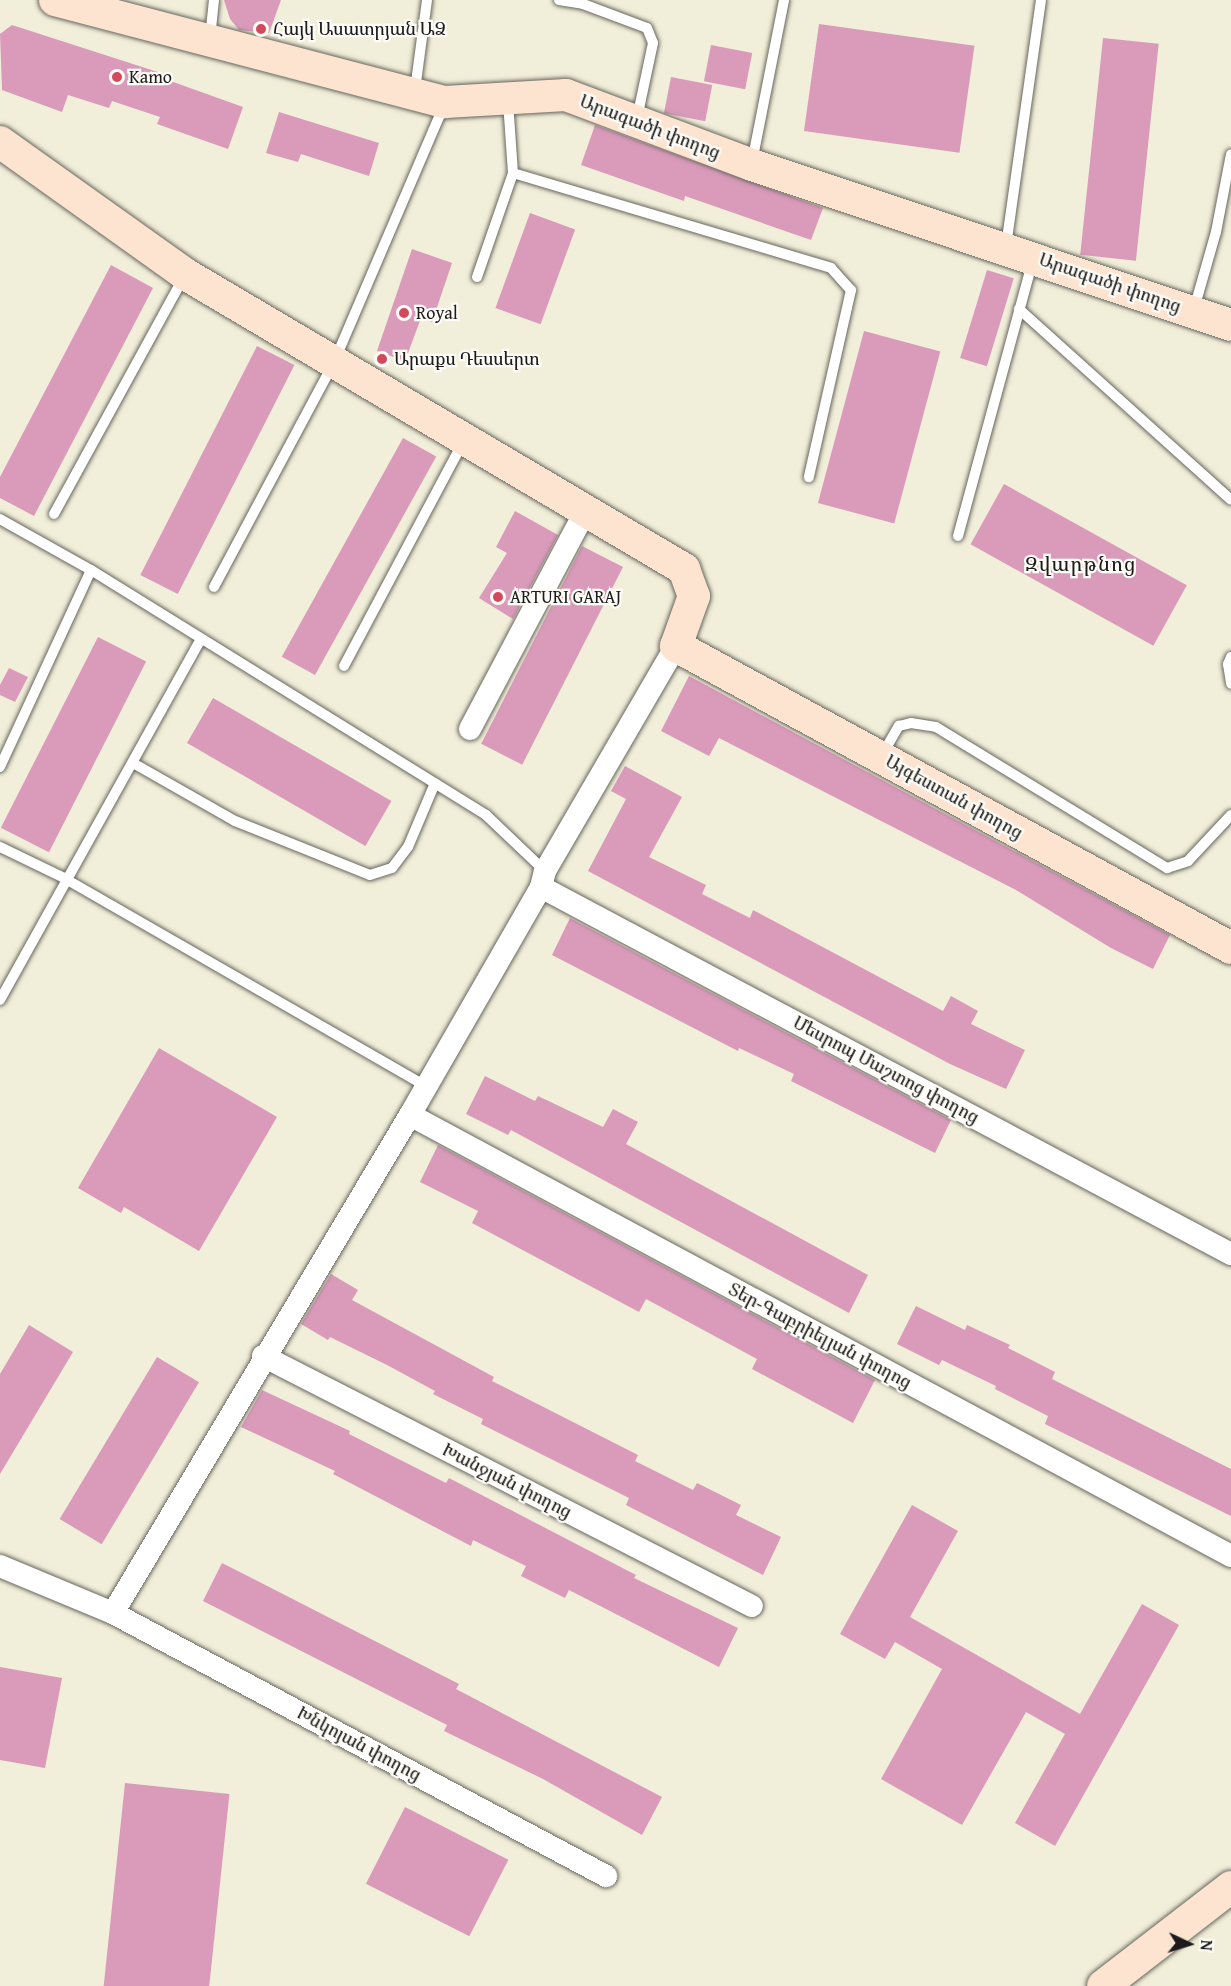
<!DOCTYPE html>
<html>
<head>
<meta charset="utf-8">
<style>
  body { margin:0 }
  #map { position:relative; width:1231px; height:1986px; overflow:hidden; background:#f1eed9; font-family:"Gentium Book Plus","Noto Serif Armenian",serif }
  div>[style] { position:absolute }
  .building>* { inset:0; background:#da9bbb; transform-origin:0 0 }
  .roads { filter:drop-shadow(0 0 2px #67665e) drop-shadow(0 0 2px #67665e) }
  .lane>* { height:10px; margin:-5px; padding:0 5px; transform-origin:5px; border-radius:5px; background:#fff }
  .street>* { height:22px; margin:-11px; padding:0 11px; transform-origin:11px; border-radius:11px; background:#fff }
  .secondary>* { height:32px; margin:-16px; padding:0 16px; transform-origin:16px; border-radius:16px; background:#fde4d1 }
  .dots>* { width:16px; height:16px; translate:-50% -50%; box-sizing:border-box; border:3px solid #fdfcf7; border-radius:50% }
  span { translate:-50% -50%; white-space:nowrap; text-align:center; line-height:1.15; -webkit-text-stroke:4.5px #fdfcf7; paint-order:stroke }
  .poi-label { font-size:18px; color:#1c1c1c }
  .left { translate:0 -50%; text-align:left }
  .street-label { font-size:18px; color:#1c1c1c }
  .neighbourhood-label { font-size:20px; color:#1c1c1c; letter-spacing:1.5px }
  .north { position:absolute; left:1159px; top:1914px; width:60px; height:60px; -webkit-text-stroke:4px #fdfcf7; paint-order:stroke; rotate:94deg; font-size:16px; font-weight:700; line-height:24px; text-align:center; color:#1c1c1c }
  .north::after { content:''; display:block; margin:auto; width:21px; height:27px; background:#1c1c1c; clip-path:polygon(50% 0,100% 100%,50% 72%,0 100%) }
</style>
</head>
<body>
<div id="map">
  <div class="building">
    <div style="clip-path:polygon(224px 0,281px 0,269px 33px,239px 30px,230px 19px)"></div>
    <div style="left:819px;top:24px;width:157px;height:108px;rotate:8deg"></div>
    <div style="clip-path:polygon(12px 25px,167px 75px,165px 79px,243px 107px,228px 149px,157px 124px,160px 117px,112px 101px,109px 108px,68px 95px,62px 112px,2px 90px,0 34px)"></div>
    <div style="left:1103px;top:38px;width:56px;height:218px;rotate:6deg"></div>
    <div style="left:711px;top:45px;width:42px;height:37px;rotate:11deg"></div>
    <div style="left:671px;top:77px;width:42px;height:37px;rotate:11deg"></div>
    <div style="clip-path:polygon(279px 112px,379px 143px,369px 176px,301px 154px,298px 162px,266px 153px)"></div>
    <div style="clip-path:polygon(595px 125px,823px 208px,811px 240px,685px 196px,684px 201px,581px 165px)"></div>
    <div style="left:530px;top:213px;width:48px;height:101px;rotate:20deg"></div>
    <div style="clip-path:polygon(412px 249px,452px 263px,432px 322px,421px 318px,405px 361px,377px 351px)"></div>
    <div style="clip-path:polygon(111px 265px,153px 288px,34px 516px,0 498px,0 477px)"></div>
    <div style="left:987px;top:270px;width:28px;height:92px;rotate:17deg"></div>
    <div style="left:864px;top:331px;width:79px;height:178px;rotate:15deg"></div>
    <div style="left:257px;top:346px;width:42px;height:257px;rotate:27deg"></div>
    <div style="left:403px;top:438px;width:38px;height:250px;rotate:29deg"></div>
    <div style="left:1004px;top:484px;width:209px;height:69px;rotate:29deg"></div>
    <div style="clip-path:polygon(515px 511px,558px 535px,513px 619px,479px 598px,507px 553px,496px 547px)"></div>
    <div style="left:582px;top:546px;width:46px;height:222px;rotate:27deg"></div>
    <div style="left:98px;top:637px;width:54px;height:214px;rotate:27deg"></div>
    <div style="clip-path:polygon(9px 668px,28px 677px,15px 702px,0 695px,0 685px)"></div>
    <div style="clip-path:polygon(689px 676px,1170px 935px,1153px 969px,1111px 948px,1016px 890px,719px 738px,709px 756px,661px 731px)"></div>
    <div style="left:213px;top:698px;width:206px;height:52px;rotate:30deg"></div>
    <div style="clip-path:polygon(625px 766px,682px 797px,649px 857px,706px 885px,702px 894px,750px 918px,753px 910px,943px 1011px,951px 996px,978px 1011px,971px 1024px,1025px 1050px,1006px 1089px,950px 1064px,588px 871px,626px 799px,611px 791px)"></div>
    <div style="clip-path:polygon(570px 918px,951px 1120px,935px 1153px,791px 1081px,794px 1074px,739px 1048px,738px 1051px,552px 955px)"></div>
    <div style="clip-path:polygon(159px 1048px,277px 1117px,199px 1251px,124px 1207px,121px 1213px,78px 1188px)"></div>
    <div style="clip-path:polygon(485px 1076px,535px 1101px,538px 1096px,603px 1127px,613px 1109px,638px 1122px,626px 1144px,868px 1275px,849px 1313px,511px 1130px,508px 1135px,466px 1114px)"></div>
    <div style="clip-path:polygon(438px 1145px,875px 1380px,853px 1423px,752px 1369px,757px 1359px,646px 1299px,639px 1312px,472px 1223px,478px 1211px,420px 1182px)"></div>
    <div style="clip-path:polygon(331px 1274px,358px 1290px,352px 1300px,494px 1377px,492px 1381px,638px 1455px,635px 1461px,693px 1490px,697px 1483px,741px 1505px,736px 1515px,781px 1537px,763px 1575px,626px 1505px,629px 1498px,481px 1424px,483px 1419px,433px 1394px,435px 1391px,387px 1365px,330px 1337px,328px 1340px,301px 1324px)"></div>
    <div style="clip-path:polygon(916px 1306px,965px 1330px,967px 1325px,1010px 1345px,1008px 1348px,1055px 1372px,1052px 1379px,1231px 1469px,1231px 1516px,1045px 1424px,1048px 1416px,995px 1389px,996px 1386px,942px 1360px,939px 1365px,897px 1344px)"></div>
    <div style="clip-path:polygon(29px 1325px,73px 1352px,0 1474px,0 1374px)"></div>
    <div style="left:157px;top:1357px;width:49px;height:189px;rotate:31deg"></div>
    <div style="clip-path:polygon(262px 1390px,350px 1431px,349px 1434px,446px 1483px,449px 1478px,636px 1575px,634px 1578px,738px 1628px,719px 1667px,569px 1590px,565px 1598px,521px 1576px,526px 1566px,473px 1540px,471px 1546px,333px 1474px,335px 1471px,241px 1427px)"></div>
    <div style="clip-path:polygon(912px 1505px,958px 1531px,910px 1617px,1080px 1714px,1142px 1604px,1179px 1625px,1055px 1846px,1015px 1823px,1065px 1734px,1026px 1712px,962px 1825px,881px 1779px,942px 1669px,895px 1642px,885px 1659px,840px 1634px)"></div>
    <div style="clip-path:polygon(222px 1563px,459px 1684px,456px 1689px,662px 1797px,642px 1835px,543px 1779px,444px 1731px,447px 1725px,203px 1601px)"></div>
    <div style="clip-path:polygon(0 1667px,62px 1678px,45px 1768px,0 1760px)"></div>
    <div style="left:125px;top:1783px;width:105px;height:204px;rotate:6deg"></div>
    <div style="left:405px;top:1807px;width:116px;height:86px;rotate:27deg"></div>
  </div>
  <div class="roads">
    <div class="lane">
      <div style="left:559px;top:0;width:24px;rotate:9deg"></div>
      <div style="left:583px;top:4px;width:68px;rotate:20.6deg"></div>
      <div style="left:647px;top:28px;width:16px;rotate:68deg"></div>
      <div style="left:653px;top:43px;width:77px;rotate:102deg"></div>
      <div style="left:210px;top:38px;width:38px;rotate:-84deg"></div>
      <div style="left:415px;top:90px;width:91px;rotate:-82.4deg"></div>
      <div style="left:752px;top:162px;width:165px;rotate:-78.8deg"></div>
      <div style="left:513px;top:173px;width:332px;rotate:16.6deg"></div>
      <div style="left:831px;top:268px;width:30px;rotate:48deg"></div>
      <div style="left:851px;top:290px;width:192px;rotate:102.7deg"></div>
      <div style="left:1006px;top:246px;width:248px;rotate:-81.9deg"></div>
      <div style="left:477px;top:277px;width:110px;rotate:-70.9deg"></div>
      <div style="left:513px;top:173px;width:71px;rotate:-94deg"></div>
      <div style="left:1019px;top:309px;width:285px;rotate:42deg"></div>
      <div style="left:1194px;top:309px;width:80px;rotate:-74.1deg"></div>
      <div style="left:1216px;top:232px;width:79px;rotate:-79.1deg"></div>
      <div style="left:54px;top:514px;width:270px;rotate:-61.3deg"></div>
      <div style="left:0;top:519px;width:104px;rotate:29.3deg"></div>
      <div style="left:91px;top:570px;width:465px;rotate:31.8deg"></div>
      <div style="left:486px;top:815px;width:81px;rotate:43.5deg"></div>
      <div style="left:958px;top:536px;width:286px;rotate:-74.8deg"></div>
      <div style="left:214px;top:587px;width:255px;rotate:-61.9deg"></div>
      <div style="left:334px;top:362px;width:280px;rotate:-66.8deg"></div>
      <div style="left:1231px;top:657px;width:8px;rotate:113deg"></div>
      <div style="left:1228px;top:664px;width:20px;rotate:81deg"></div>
      <div style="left:344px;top:666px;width:254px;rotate:-62deg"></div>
      <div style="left:882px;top:755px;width:34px;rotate:-60deg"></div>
      <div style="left:899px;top:726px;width:12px;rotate:-14deg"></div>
      <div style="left:911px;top:723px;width:25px;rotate:9deg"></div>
      <div style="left:936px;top:727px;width:271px;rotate:31.4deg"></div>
      <div style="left:1167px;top:868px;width:22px;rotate:-18deg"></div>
      <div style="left:1188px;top:861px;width:63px;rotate:-46.9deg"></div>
      <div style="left:133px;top:763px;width:117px;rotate:29.6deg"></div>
      <div style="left:235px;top:821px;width:145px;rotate:21.8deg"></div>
      <div style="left:370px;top:875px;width:23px;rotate:-18deg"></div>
      <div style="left:392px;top:868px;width:26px;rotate:-53deg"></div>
      <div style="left:408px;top:847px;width:69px;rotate:-67.1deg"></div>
      <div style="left:0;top:767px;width:217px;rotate:-65.2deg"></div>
      <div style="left:0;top:847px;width:71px;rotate:25.8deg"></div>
      <div style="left:64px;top:878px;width:417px;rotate:29.9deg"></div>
      <div style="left:0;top:1000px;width:413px;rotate:-60.9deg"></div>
    </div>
    <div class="street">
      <div style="left:470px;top:729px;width:248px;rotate:-62.1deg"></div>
      <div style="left:541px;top:887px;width:782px;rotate:28.01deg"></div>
      <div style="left:410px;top:1115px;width:932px;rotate:28.24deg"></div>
      <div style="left:263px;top:1356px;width:549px;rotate:27.08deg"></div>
      <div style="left:0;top:1566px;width:122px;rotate:22.6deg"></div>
      <div style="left:113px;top:1613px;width:559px;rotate:28.08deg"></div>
      <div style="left:113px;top:1613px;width:580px;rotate:-59.19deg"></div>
      <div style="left:410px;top:1115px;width:263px;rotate:-60.1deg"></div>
      <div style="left:541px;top:887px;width:16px;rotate:-76deg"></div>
      <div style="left:545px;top:871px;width:260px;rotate:-59.8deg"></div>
    </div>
    <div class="secondary">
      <div style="left:55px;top:0;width:403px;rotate:14.7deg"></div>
      <div style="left:445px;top:102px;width:121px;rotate:-3.3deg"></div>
      <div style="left:566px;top:95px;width:199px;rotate:20.6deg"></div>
      <div style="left:752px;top:165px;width:505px;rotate:18.47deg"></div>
      <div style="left:0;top:142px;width:227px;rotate:35.5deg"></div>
      <div style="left:185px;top:274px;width:580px;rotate:30.59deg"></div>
      <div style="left:684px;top:569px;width:29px;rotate:70deg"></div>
      <div style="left:694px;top:596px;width:53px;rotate:109.8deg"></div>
      <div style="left:676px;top:646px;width:632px;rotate:28.55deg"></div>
      <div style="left:1103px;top:1986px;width:162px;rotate:-37.7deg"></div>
    </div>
  </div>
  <div class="dots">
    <div style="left:261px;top:29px;background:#d1495b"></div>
    <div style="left:117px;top:77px;background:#d1495b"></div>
    <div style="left:404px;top:313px;background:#d1495b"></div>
    <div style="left:382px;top:359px;background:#d1495b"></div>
    <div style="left:498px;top:597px;background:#d1495b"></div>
  </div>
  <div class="poi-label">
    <span class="left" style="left:273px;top:29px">Հայկ Ասատրյան ԱՁ</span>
    <span class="left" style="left:129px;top:77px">Kamo</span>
    <span class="left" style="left:416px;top:313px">Royal</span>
    <span class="left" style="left:394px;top:359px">Արաքս Դեսսերտ</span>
    <span class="left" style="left:510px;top:597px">ARTURI GARAJ</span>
  </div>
  <div class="street-label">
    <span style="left:650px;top:127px;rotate:21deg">Արագածի փողոց</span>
    <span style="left:1110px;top:283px;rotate:19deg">Արագածի փողոց</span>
    <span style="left:954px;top:797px;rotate:29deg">Այգեստան փողոց</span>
    <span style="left:886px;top:1070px;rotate:28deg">Մեսրոպ Մաշտոց փողոց</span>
    <span style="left:820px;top:1336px;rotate:28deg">Տեր-Գաբրիելյան փողոց</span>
    <span style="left:507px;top:1481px;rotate:27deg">Խանջյան փողոց</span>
    <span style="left:359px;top:1744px;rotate:28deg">Խնկոյան փողոց</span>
  </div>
  <div class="neighbourhood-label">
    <span style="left:1081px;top:563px">Զվարթնոց</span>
  </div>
  <div class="north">N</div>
</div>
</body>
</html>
